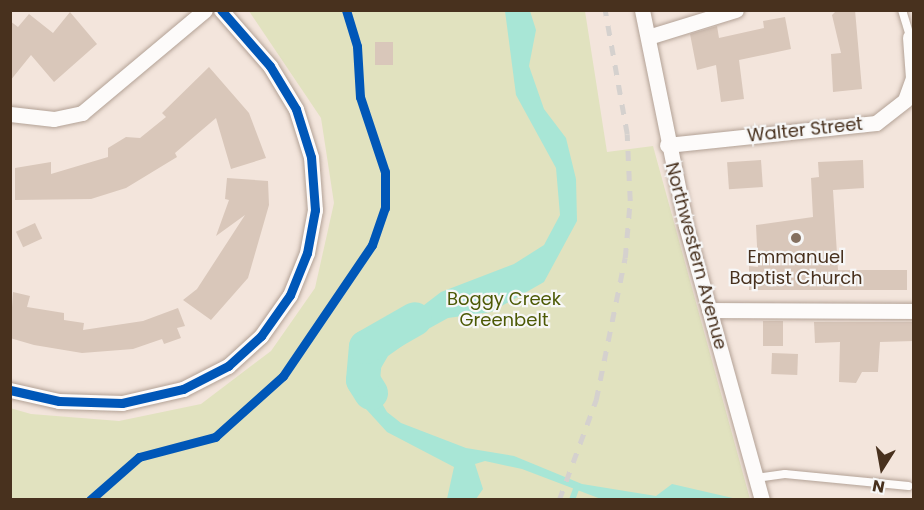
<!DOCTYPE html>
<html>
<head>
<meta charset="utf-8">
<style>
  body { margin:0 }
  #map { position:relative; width:924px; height:510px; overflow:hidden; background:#f3e5dc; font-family:Poppins,sans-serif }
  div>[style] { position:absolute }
  .green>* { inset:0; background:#e1e2bf }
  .water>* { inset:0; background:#a8e6d6 }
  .stream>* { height:6px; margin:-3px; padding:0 3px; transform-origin:3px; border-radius:3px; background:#a8e6d6 }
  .river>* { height:34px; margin:-17px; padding:0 17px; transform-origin:17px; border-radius:17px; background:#a8e6d6 }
  .building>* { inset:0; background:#d9c7ba; transform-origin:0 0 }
  .roads { filter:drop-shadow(0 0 2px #b3a296) drop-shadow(0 0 2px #b3a296) }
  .lane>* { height:8px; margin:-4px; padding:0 4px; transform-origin:4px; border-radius:4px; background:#fdfbfa }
  .street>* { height:15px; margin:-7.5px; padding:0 7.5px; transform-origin:7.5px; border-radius:7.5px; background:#fdfbfa }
  .rail>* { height:4.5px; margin-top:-2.25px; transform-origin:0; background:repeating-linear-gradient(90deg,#d5d1ce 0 10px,transparent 0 20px) }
  .cycleway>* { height:9px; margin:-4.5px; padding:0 4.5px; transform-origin:4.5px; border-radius:4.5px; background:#0057b8 }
  .dots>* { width:16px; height:16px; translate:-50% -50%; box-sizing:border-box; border:3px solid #f7f7f7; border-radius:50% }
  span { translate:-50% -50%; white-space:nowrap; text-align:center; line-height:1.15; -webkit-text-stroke:4.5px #f7f7f7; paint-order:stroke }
  .street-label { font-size:18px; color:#48311e }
  .poi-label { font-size:18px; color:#48311e }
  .park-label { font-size:18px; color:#4c5905 }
  .frame { position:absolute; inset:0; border:12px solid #48311e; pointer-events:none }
  .north { position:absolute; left:852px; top:438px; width:60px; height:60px; -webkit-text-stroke:4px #f7f7f7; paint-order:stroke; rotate:191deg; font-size:16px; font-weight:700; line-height:24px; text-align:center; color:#48311e }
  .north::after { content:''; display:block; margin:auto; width:21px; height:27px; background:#48311e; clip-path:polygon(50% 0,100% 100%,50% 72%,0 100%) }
</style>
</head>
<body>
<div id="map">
  <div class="green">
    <div style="clip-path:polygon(249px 11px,585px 11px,607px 152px,653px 146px,750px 499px,11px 499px,10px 408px,31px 414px,119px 421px,201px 404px,271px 351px,315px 288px,334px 203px,321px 118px)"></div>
  </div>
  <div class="water">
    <div style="clip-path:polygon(505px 11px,530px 11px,536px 30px,529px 66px,544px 109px,566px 138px,576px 179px,577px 221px,544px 282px,491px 312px,448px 318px,419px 334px,388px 356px,371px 385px,387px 412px,401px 423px,466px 448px,514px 456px,582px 484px,656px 496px,672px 484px,737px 499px,601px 499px,522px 469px,485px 461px,475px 464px,483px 489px,476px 499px,447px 499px,454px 467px,387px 432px,366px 409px,354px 374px,359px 355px,441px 292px,514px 264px,544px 245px,560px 215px,556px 168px,516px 95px)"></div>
  </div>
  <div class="stream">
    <div style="left:572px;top:500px;width:15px;rotate:-70deg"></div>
  </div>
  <div class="river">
    <div style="left:371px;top:393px;width:15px;rotate:-122deg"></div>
    <div style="left:363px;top:380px;width:33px;rotate:-85deg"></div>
    <div style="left:366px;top:347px;width:56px;rotate:-29.7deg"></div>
  </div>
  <div class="building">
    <div style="clip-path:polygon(837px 10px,855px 10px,862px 89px,833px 92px,831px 54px,841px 53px,832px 15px)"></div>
    <div style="clip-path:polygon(70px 12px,97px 44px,54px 82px,31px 55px,10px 81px,10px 21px,18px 27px,29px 14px,53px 33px)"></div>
    <div style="clip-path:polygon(785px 17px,791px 49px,739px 60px,744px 99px,721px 102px,716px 65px,697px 70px,690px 34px,717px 26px,719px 38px,764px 28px,763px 21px)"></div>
    <div style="left:375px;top:42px;width:18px;height:23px"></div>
    <div style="clip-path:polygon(209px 67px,249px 113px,266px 158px,231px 169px,216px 118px,175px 153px,177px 157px,126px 188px,91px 199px,15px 200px,15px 168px,51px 162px,51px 174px,108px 157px,108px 148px,126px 137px,140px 138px,166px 117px,162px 113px)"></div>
    <div style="left:761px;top:160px;width:27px;height:34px;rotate:86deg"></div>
    <div style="clip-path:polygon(863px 160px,864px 188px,833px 190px,838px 270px,907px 270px,907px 290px,749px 290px,749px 266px,758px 267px,756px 225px,813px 217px,811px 178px,819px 177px,818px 162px)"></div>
    <div style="clip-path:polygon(227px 178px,268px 181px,269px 205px,248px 278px,211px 320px,183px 300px,197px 289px,245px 215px,216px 236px,229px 200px,225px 199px)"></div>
    <div style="left:35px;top:223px;width:17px;height:21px;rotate:65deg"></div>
    <div style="clip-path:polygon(13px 292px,30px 296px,27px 307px,64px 313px,64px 320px,84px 323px,83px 330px,143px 321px,178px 308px,185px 326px,177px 328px,181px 338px,164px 344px,162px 339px,133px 349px,82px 353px,34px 345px,10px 338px)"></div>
    <div style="left:763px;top:321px;width:20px;height:25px"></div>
    <div style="clip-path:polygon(814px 322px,914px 322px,914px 341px,880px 342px,878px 372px,862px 372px,856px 383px,839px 382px,840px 342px,815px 343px)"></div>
    <div style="left:772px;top:353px;width:26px;height:21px;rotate:2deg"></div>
  </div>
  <div class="roads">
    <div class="lane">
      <div style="left:902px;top:10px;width:28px;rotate:73deg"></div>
      <div style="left:756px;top:478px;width:29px;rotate:-8deg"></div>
      <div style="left:785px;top:474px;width:124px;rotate:5.6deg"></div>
    </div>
    <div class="street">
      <div style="left:642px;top:10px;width:220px;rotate:78.5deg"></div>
      <div style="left:686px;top:226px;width:284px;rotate:74.5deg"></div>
      <div style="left:648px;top:37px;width:92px;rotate:-17.1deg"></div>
      <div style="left:10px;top:114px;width:44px;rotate:6.5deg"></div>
      <div style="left:54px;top:119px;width:29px;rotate:-12deg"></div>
      <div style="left:82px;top:113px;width:160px;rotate:-39.9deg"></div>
      <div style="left:667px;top:145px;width:210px;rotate:-6deg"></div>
      <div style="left:876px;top:123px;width:37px;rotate:-38deg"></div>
      <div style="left:905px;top:100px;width:23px;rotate:-70deg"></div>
      <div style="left:913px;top:78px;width:41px;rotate:-94.2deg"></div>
      <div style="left:709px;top:310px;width:205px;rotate:0.3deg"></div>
      <div style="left:10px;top:390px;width:50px;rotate:12.7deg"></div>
      <div style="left:59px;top:401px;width:63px;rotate:1.8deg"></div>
      <div style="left:122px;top:403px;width:63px;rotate:-12.9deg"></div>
      <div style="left:183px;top:389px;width:51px;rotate:-27.1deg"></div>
      <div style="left:228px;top:366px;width:45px;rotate:-42.3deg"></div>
      <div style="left:261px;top:336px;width:50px;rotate:-54.7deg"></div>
      <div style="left:290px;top:295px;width:45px;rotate:-68deg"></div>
      <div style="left:307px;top:253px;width:44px;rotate:-79.5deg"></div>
      <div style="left:315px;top:210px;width:53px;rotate:-94.3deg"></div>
      <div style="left:311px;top:157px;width:50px;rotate:-107.4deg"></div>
      <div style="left:296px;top:109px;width:50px;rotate:-121.2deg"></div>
      <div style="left:270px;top:66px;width:74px;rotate:-131.2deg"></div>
    </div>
  </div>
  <div class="rail">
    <div style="left:559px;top:500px;width:107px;rotate:-69.7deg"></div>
    <div style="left:596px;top:400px;width:145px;rotate:-78.5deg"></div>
    <div style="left:625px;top:258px;width:57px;rotate:-85deg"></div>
    <div style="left:630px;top:201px;width:67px;rotate:-92.6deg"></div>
    <div style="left:627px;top:134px;width:126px;rotate:-100.1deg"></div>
  </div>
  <div class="cycleway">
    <div style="left:10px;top:390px;width:50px;rotate:12.7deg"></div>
    <div style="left:59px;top:401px;width:63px;rotate:1.8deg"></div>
    <div style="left:122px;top:403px;width:63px;rotate:-12.9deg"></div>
    <div style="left:183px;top:389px;width:51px;rotate:-27.1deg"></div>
    <div style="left:228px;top:366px;width:45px;rotate:-42.3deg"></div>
    <div style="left:261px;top:336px;width:50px;rotate:-54.7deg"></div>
    <div style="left:290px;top:295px;width:45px;rotate:-68deg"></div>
    <div style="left:307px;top:253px;width:44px;rotate:-79.5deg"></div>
    <div style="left:315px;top:210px;width:53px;rotate:-94.3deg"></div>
    <div style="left:311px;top:157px;width:50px;rotate:-107.4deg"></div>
    <div style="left:296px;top:109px;width:50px;rotate:-121.2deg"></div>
    <div style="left:270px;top:66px;width:74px;rotate:-131.2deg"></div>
    <div style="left:90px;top:500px;width:65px;rotate:-41.3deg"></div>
    <div style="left:139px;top:457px;width:79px;rotate:-14.7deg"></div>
    <div style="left:215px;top:437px;width:91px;rotate:-41.9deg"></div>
    <div style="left:283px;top:376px;width:158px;rotate:-55.8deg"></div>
    <div style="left:372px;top:245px;width:39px;rotate:-71deg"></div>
    <div style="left:385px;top:208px;width:36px;rotate:-90deg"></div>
    <div style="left:385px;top:172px;width:79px;rotate:-108.4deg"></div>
    <div style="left:360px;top:97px;width:51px;rotate:-93.4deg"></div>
    <div style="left:357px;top:46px;width:38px;rotate:-107deg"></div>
  </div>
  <div class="dots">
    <div style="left:796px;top:238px;background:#847060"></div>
  </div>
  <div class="street-label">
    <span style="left:805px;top:130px;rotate:-6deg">Walter Street</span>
    <span style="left:696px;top:256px;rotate:75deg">Northwestern Avenue</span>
  </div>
  <div class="poi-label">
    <span style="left:796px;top:268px">Emmanuel<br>Baptist Church</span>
  </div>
  <div class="park-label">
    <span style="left:504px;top:310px">Boggy Creek<br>Greenbelt</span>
  </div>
  <div class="frame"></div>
  <div class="north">N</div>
</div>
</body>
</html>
